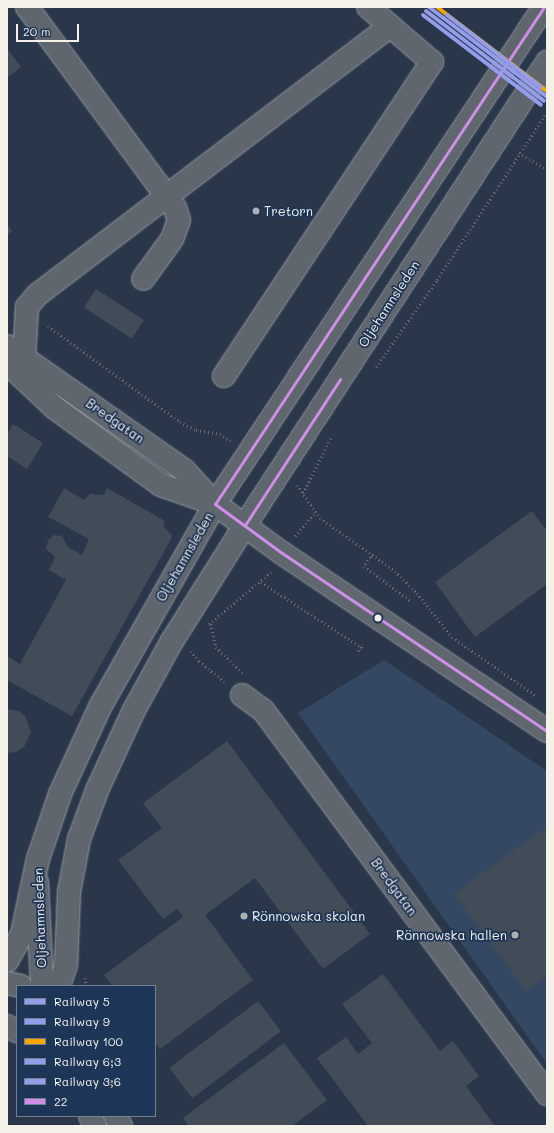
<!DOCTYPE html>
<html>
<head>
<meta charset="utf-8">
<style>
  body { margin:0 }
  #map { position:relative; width:554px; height:1133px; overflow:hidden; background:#2a374a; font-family:Mali,sans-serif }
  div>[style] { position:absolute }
  .green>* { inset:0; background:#344763 }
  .building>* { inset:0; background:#424c59; transform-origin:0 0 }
  .path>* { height:2.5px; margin-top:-1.25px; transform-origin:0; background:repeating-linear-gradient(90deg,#666d76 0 1px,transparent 0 4px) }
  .roads { filter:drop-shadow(0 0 1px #979ca3) drop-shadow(0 0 1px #979ca3) }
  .minor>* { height:22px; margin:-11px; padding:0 11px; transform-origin:11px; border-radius:11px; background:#60666e }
  .highway>* { height:22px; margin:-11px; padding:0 11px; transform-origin:11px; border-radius:11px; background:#60666e }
  .bus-1>* { height:3px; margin:-1.5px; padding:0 1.5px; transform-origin:1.5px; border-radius:1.5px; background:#ce8fe9 }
  .rail-1>* { height:4px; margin:-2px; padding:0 2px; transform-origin:2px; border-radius:2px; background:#949deb }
  .rail-2>* { height:4px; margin:-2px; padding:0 2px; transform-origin:2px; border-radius:2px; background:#949deb }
  .rail-3>* { height:4px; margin:-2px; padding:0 2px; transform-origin:2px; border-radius:2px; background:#f7a600 }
  .rail-4>* { height:4px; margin:-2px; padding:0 2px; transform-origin:2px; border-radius:2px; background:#949deb }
  .rail-5>* { height:4px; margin:-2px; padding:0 2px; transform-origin:2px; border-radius:2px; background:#949deb }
  .dots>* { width:11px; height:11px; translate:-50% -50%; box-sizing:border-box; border:2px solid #1d3557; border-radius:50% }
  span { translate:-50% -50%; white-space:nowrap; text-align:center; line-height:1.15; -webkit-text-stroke:3.5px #1d3557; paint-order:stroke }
  .poi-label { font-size:13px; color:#f4f1e8 }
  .left { translate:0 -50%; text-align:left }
  .right { translate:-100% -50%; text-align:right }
  .street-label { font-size:13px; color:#f4f1e8 }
  .frame { position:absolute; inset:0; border:8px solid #f4f1e8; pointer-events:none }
  .legend { position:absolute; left:16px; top:985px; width:140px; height:132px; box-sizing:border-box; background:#1d3557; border:1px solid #738091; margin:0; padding:5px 7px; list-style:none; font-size:12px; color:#f4f1e8 }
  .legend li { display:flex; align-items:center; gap:8px; height:20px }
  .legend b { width:20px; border:1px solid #738091 }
  .scale { position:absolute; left:16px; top:24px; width:63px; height:18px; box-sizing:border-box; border:2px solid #f4f1e8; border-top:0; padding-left:5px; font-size:12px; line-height:14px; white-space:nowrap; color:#f4f1e8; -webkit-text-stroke:3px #1d3557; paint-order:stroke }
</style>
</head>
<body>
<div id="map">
  <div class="green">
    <div style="clip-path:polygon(384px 660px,547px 771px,547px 1064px,298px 713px)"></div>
  </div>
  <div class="building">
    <div style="clip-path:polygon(7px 48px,21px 67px,7px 78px)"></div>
    <div style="clip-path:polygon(7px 224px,12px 231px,7px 235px)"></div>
    <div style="left:96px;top:289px;width:57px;height:22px;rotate:33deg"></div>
    <div style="clip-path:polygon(13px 424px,43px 443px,27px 469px,7px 456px,7px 434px)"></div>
    <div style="clip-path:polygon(64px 488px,84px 500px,90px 494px,104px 495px,107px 488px,165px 521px,163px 526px,172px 535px,170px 541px,72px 716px,7px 680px,7px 656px,20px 664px,66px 580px,49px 570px,55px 557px,46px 549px,48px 540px,54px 535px,62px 536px,68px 547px,82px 555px,89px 539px,48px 517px)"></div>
    <div style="clip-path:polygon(532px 511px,547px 531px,547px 584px,475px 637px,435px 582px)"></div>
    <div style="clip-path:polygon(7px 709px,18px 711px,25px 716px,31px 732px,24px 747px,16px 752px,7px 753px)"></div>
    <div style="clip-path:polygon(227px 741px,370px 934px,323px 969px,255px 878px,205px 915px,253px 980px,160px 1049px,155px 1043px,155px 986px,113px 986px,104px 975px,183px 917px,177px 909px,163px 919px,118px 860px,162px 828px,143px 803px)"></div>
    <div style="clip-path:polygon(547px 826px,547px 976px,526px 991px,454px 894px)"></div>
    <div style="clip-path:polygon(383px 974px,440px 1051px,453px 1041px,479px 1076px,466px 1086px,495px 1126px,368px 1126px,317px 1058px,346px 1037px,358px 1054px,372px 1043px,342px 1004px)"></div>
    <div style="left:258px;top:1001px;width:38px;height:111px;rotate:53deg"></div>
    <div style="clip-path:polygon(284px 1043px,327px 1100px,292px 1126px,189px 1126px,183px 1118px)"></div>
  </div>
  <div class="path">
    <div style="left:519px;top:153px;width:32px;rotate:30deg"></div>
    <div style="left:48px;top:326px;width:163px;rotate:36deg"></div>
    <div style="left:180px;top:422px;width:18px;rotate:27deg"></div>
    <div style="left:196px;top:430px;width:24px;rotate:9deg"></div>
    <div style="left:220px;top:434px;width:13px;rotate:32deg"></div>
    <div style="left:376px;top:367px;width:106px;rotate:-55deg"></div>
    <div style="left:437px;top:280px;width:201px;rotate:-56.8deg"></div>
    <div style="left:297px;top:485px;width:40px;rotate:55.1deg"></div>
    <div style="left:320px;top:518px;width:92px;rotate:35.2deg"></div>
    <div style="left:395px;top:571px;width:31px;rotate:45deg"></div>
    <div style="left:417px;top:593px;width:56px;rotate:51.5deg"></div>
    <div style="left:452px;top:637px;width:101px;rotate:34.9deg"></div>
    <div style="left:303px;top:493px;width:63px;rotate:-63.4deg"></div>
    <div style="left:295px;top:536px;width:31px;rotate:-50deg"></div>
    <div style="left:373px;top:554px;width:15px;rotate:127deg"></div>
    <div style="left:364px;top:566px;width:59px;rotate:36.7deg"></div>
    <div style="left:261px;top:582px;width:123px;rotate:33deg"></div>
    <div style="left:209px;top:624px;width:81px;rotate:-40deg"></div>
    <div style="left:211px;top:624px;width:24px;rotate:78deg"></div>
    <div style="left:216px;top:647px;width:39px;rotate:44deg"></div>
    <div style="left:191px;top:651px;width:13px;rotate:51deg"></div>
    <div style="left:199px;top:661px;width:35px;rotate:39deg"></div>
    <div style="left:358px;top:651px;width:8px;rotate:-60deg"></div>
    <div style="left:85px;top:978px;width:8px;rotate:76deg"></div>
  </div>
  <div class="roads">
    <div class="minor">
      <div style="left:27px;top:7px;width:250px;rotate:53.6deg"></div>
      <div style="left:175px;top:208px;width:13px;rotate:72deg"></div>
      <div style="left:179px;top:220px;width:20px;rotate:110deg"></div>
      <div style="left:172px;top:239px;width:49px;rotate:125.9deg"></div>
      <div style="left:7px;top:346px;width:216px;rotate:35deg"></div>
      <div style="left:184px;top:470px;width:46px;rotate:47.6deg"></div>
      <div style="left:215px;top:504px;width:83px;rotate:36.2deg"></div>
      <div style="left:282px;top:553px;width:319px;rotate:33.9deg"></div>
      <div style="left:24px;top:359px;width:52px;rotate:-86.7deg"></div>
      <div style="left:27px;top:307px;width:16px;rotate:-50deg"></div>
      <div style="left:37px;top:295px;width:444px;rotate:-37.3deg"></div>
      <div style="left:7px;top:363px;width:66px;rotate:43.2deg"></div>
      <div style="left:55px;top:408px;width:131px;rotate:36deg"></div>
      <div style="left:161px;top:485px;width:54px;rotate:19.4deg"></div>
      <div style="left:224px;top:376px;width:377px;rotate:-56.5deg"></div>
      <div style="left:432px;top:62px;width:84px;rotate:-139.3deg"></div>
      <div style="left:242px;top:695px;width:26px;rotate:36deg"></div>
      <div style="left:263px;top:710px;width:478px;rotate:53.5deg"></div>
      <div style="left:37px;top:882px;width:104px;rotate:87.2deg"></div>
      <div style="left:90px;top:1116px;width:11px;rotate:63deg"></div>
      <div style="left:115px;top:1116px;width:12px;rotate:59deg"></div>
    </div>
    <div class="highway">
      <div style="left:7px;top:961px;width:31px;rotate:-61deg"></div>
      <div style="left:22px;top:934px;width:77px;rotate:-78deg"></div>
      <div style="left:38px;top:859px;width:69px;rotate:-71.3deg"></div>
      <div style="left:60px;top:794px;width:98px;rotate:-65.3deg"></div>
      <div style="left:101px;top:705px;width:231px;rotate:-60.4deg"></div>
      <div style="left:215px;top:504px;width:596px;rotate:-56.5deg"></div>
      <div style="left:7px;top:983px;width:14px;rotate:12deg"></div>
      <div style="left:59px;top:986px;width:22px;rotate:-72deg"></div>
      <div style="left:66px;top:965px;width:73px;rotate:-87.6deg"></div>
      <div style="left:69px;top:892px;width:54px;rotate:-79.3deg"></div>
      <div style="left:79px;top:839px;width:54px;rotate:-69.6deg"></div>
      <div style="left:98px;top:788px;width:86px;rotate:-65.2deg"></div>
      <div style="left:134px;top:710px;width:79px;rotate:-61.2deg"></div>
      <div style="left:172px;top:641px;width:137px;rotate:-57.8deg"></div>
      <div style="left:245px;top:525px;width:553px;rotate:-56.88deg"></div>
      <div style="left:7px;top:1026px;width:11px;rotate:27deg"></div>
    </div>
  </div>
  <div class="bus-1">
    <div style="left:544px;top:7px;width:596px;rotate:123.5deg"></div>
    <div style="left:215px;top:504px;width:83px;rotate:36.2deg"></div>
    <div style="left:282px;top:553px;width:319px;rotate:33.9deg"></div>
    <div style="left:245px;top:525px;width:174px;rotate:-56.9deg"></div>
  </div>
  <div class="rail-1">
    <div style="left:429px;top:7px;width:148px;rotate:37.3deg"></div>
  </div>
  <div class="rail-2">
    <div style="left:426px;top:11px;width:148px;rotate:37.3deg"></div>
  </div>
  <div class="rail-3">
    <div style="left:437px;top:7px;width:138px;rotate:37.4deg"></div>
  </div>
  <div class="rail-4">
    <div style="left:423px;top:15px;width:148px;rotate:37.3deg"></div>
  </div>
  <div class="rail-5">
    <div style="left:447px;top:15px;width:118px;rotate:37.5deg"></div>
  </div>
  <div class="dots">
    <div style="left:256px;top:211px;background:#adb0b1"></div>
    <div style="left:378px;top:618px;background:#f4f1e8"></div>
    <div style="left:244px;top:916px;background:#adb0b1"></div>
    <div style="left:515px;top:935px;background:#adb0b1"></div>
  </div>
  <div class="poi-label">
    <span class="left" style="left:264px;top:211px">Tretorn</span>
    <span class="left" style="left:252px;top:916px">Rönnowska skolan</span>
    <span class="right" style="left:507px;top:935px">Rönnowska hallen</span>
  </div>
  <div class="street-label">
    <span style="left:389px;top:304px;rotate:-57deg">Oljehamnsleden</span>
    <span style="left:115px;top:421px;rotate:35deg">Bredgatan</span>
    <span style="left:185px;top:557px;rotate:-60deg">Oljehamnsleden</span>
    <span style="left:394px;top:887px;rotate:54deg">Bredgatan</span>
    <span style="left:40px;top:918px;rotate:-92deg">Oljehamnsleden</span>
  </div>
  <div class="frame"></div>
  <ul class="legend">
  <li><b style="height:5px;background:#949deb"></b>Railway 5</li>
  <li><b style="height:5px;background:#949deb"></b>Railway 9</li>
  <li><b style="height:5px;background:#f7a600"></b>Railway 100</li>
  <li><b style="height:5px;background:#949deb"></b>Railway 6;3</li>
  <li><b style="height:5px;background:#949deb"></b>Railway 3;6</li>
  <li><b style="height:5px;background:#ce8fe9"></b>22</li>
  </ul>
  <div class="scale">20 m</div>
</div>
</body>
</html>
